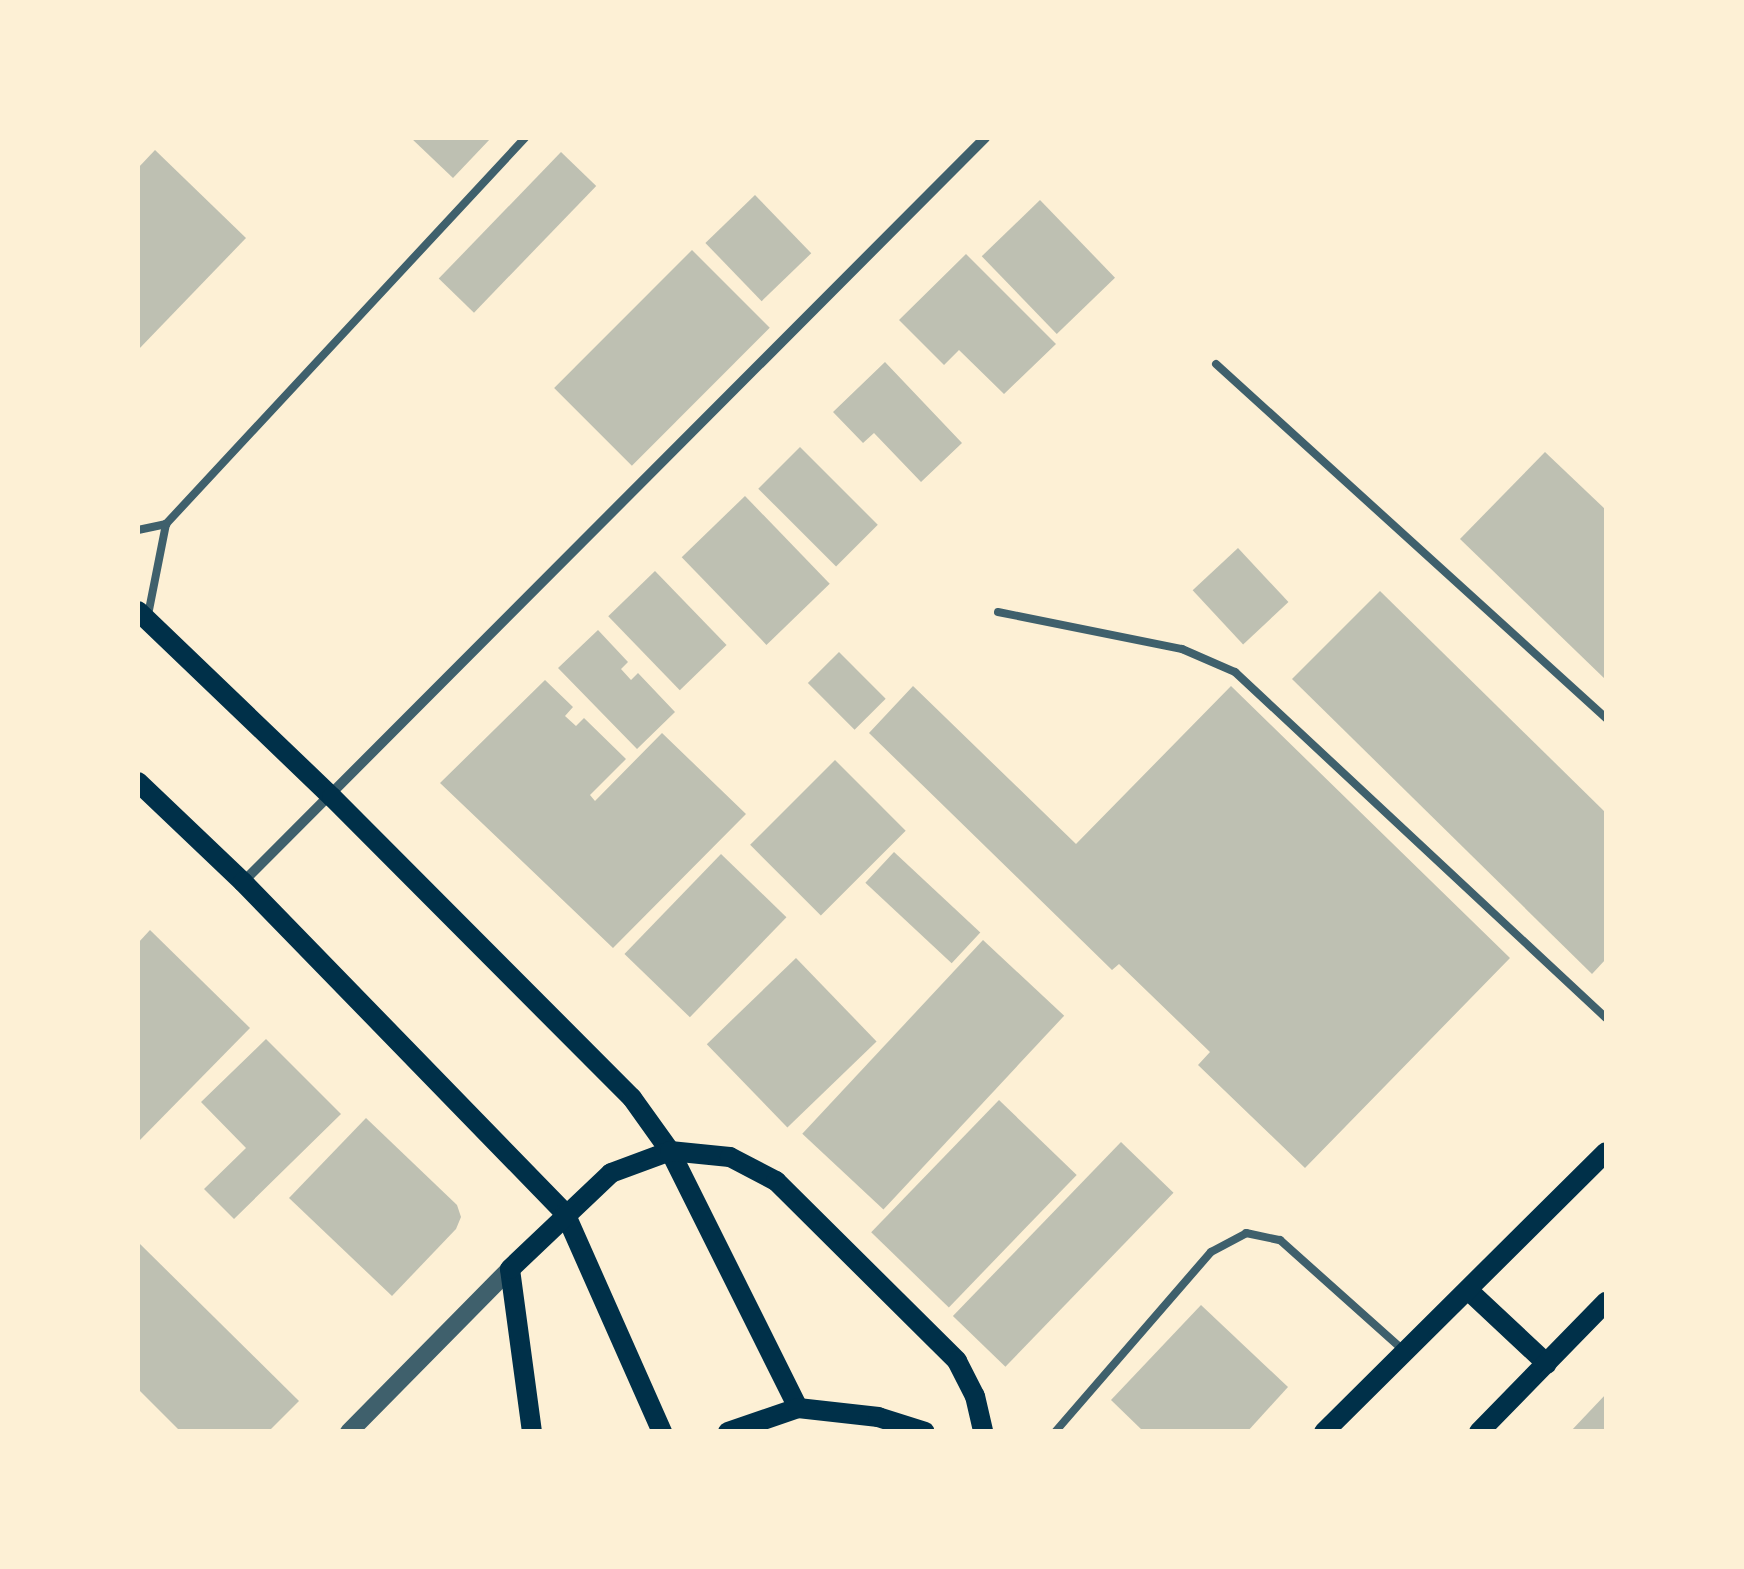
<!DOCTYPE html>
<html>
<head>
<meta charset="utf-8">
<style>
  body { margin:0 }
  #map { position:relative; width:1744px; height:1569px; overflow:hidden; background:#fdf0d5; font-family:Lora,serif }
  div>[style] { position:absolute }
  .building>* { inset:0; background:#bec0b2; transform-origin:0 0 }
  .service>* { height:8px; margin:-4px; padding:0 4px; transform-origin:4px; border-radius:4px; background:#3f606c }
  .minor>* { height:10px; margin:-5px; padding:0 5px; transform-origin:5px; border-radius:5px; background:#3f606c }
  .tertiary>* { height:18px; margin:-9px; padding:0 9px; transform-origin:9px; border-radius:9px; background:#3f606c }
  .secondary>* { height:20px; margin:-10px; padding:0 10px; transform-origin:10px; border-radius:10px; background:#003049 }
  span { translate:-50% -50%; white-space:nowrap; text-align:center; line-height:1.15; -webkit-text-stroke:8px #fdf0d5; paint-order:stroke }
  .frame { position:absolute; inset:0; border:140px solid #fdf0d5; pointer-events:none }
</style>
</head>
<body>
<div id="map">
  <div class="building">
    <div style="clip-path:polygon(411px 138px,491px 138px,453px 178px)"></div>
    <div style="clip-path:polygon(155px 150px,246px 238px,138px 350px,138px 168px)"></div>
    <div style="left:561px;top:152px;width:49px;height:176px;rotate:44deg"></div>
    <div style="left:755px;top:195px;width:81px;height:69px;rotate:46deg"></div>
    <div style="left:1040px;top:200px;width:108px;height:81px;rotate:46deg"></div>
    <div style="left:692px;top:250px;width:110px;height:195px;rotate:45deg"></div>
    <div style="clip-path:polygon(966px 254px,1056px 344px,1004px 394px,959px 350px,944px 365px,899px 320px)"></div>
    <div style="clip-path:polygon(885px 362px,962px 443px,921px 482px,874px 433px,863px 443px,833px 412px)"></div>
    <div style="left:800px;top:447px;width:110px;height:59px;rotate:45deg"></div>
    <div style="clip-path:polygon(1545px 452px,1606px 510px,1606px 680px,1460px 539px)"></div>
    <div style="left:745px;top:496px;width:122px;height:88px;rotate:46deg"></div>
    <div style="left:1238px;top:548px;width:74px;height:62px;rotate:47deg"></div>
    <div style="left:655px;top:571px;width:103px;height:65px;rotate:46deg"></div>
    <div style="clip-path:polygon(1380px 591px,1606px 813px,1606px 959px,1592px 974px,1292px 679px)"></div>
    <div style="clip-path:polygon(598px 630px,628px 662px,621px 669px,631px 680px,638px 673px,675px 712px,637px 749px,558px 668px)"></div>
    <div style="left:839px;top:652px;width:66px;height:44px;rotate:45deg"></div>
    <div style="clip-path:polygon(545px 680px,573px 707px,565px 716px,576px 726px,584px 718px,626px 759px,590px 795px,595px 801px,662px 733px,746px 814px,613px 948px,440px 783px)"></div>
    <div style="clip-path:polygon(913px 686px,1076px 844px,1231px 686px,1510px 958px,1305px 1168px,1198px 1065px,1210px 1052px,1119px 964px,1112px 970px,869px 733px)"></div>
    <div style="left:835px;top:760px;width:100px;height:120px;rotate:45deg"></div>
    <div style="left:894px;top:852px;width:118px;height:42px;rotate:43deg"></div>
    <div style="left:721px;top:854px;width:91px;height:139px;rotate:44deg"></div>
    <div style="clip-path:polygon(150px 930px,250px 1028px,138px 1142px,138px 943px)"></div>
    <div style="left:983px;top:940px;width:111px;height:265px;rotate:43deg"></div>
    <div style="left:796px;top:958px;width:116px;height:124px;rotate:46deg"></div>
    <div style="clip-path:polygon(266px 1039px,341px 1114px,234px 1219px,204px 1189px,246px 1148px,201px 1102px)"></div>
    <div style="left:999px;top:1100px;width:108px;height:184px;rotate:44deg"></div>
    <div style="clip-path:polygon(366px 1118px,457px 1205px,461px 1217px,456px 1229px,392px 1296px,289px 1198px)"></div>
    <div style="left:1121px;top:1142px;width:73px;height:242px;rotate:44deg"></div>
    <div style="clip-path:polygon(138px 1242px,299px 1401px,268px 1432px,181px 1432px,138px 1389px)"></div>
    <div style="clip-path:polygon(1201px 1305px,1288px 1387px,1247px 1432px,1144px 1432px,1111px 1400px)"></div>
    <div style="clip-path:polygon(1606px 1394px,1606px 1432px,1570px 1432px)"></div>
  </div>
  <div class="service">
    <div style="left:1216px;top:364px;width:527px;rotate:42.23deg"></div>
    <div style="left:138px;top:530px;width:29px;rotate:-12deg"></div>
    <div style="left:998px;top:612px;width:188px;rotate:11.4deg"></div>
    <div style="left:1182px;top:649px;width:58px;rotate:23.5deg"></div>
    <div style="left:1235px;top:672px;width:507px;rotate:43deg"></div>
    <div style="left:148px;top:615px;width:93px;rotate:-78.8deg"></div>
    <div style="left:166px;top:524px;width:527px;rotate:-47.08deg"></div>
    <div style="left:1055px;top:1432px;width:238px;rotate:-49.1deg"></div>
    <div style="left:1211px;top:1252px;width:40px;rotate:-28deg"></div>
    <div style="left:1246px;top:1233px;width:35px;rotate:12deg"></div>
    <div style="left:1280px;top:1240px;width:164px;rotate:41.8deg"></div>
  </div>
  <div class="minor">
    <div style="left:243px;top:882px;width:1051px;rotate:-45.08deg"></div>
  </div>
  <div class="tertiary">
    <div style="left:349px;top:1432px;width:229px;rotate:-45.4deg"></div>
  </div>
  <div class="secondary">
    <div style="left:138px;top:611px;width:269px;rotate:43.8deg"></div>
    <div style="left:332px;top:797px;width:425px;rotate:45.1deg"></div>
    <div style="left:632px;top:1098px;width:65px;rotate:54.4deg"></div>
    <div style="left:670px;top:1151px;width:287px;rotate:63.5deg"></div>
    <div style="left:138px;top:782px;width:145px;rotate:43.6deg"></div>
    <div style="left:243px;top:882px;width:462px;rotate:45.8deg"></div>
    <div style="left:565px;top:1213px;width:240px;rotate:66.1deg"></div>
    <div style="left:1468px;top:1290px;width:108px;rotate:43.1deg"></div>
    <div style="left:532px;top:1432px;width:164px;rotate:-97.7deg"></div>
    <div style="left:510px;top:1269px;width:139px;rotate:-43.5deg"></div>
    <div style="left:611px;top:1173px;width:63px;rotate:-20.4deg"></div>
    <div style="left:670px;top:1151px;width:60px;rotate:5.7deg"></div>
    <div style="left:730px;top:1157px;width:52px;rotate:27.6deg"></div>
    <div style="left:776px;top:1181px;width:255px;rotate:44.8deg"></div>
    <div style="left:957px;top:1361px;width:39px;rotate:63deg"></div>
    <div style="left:975px;top:1396px;width:37px;rotate:77deg"></div>
    <div style="left:728px;top:1432px;width:74px;rotate:-18.9deg"></div>
    <div style="left:798px;top:1408px;width:81px;rotate:6.4deg"></div>
    <div style="left:878px;top:1417px;width:49px;rotate:17.7deg"></div>
    <div style="left:1324px;top:1432px;width:397px;rotate:-44.8deg"></div>
    <div style="left:1479px;top:1432px;width:182px;rotate:-45.7deg"></div>
  </div>
  <div class="frame"></div>
</div>
</body>
</html>
